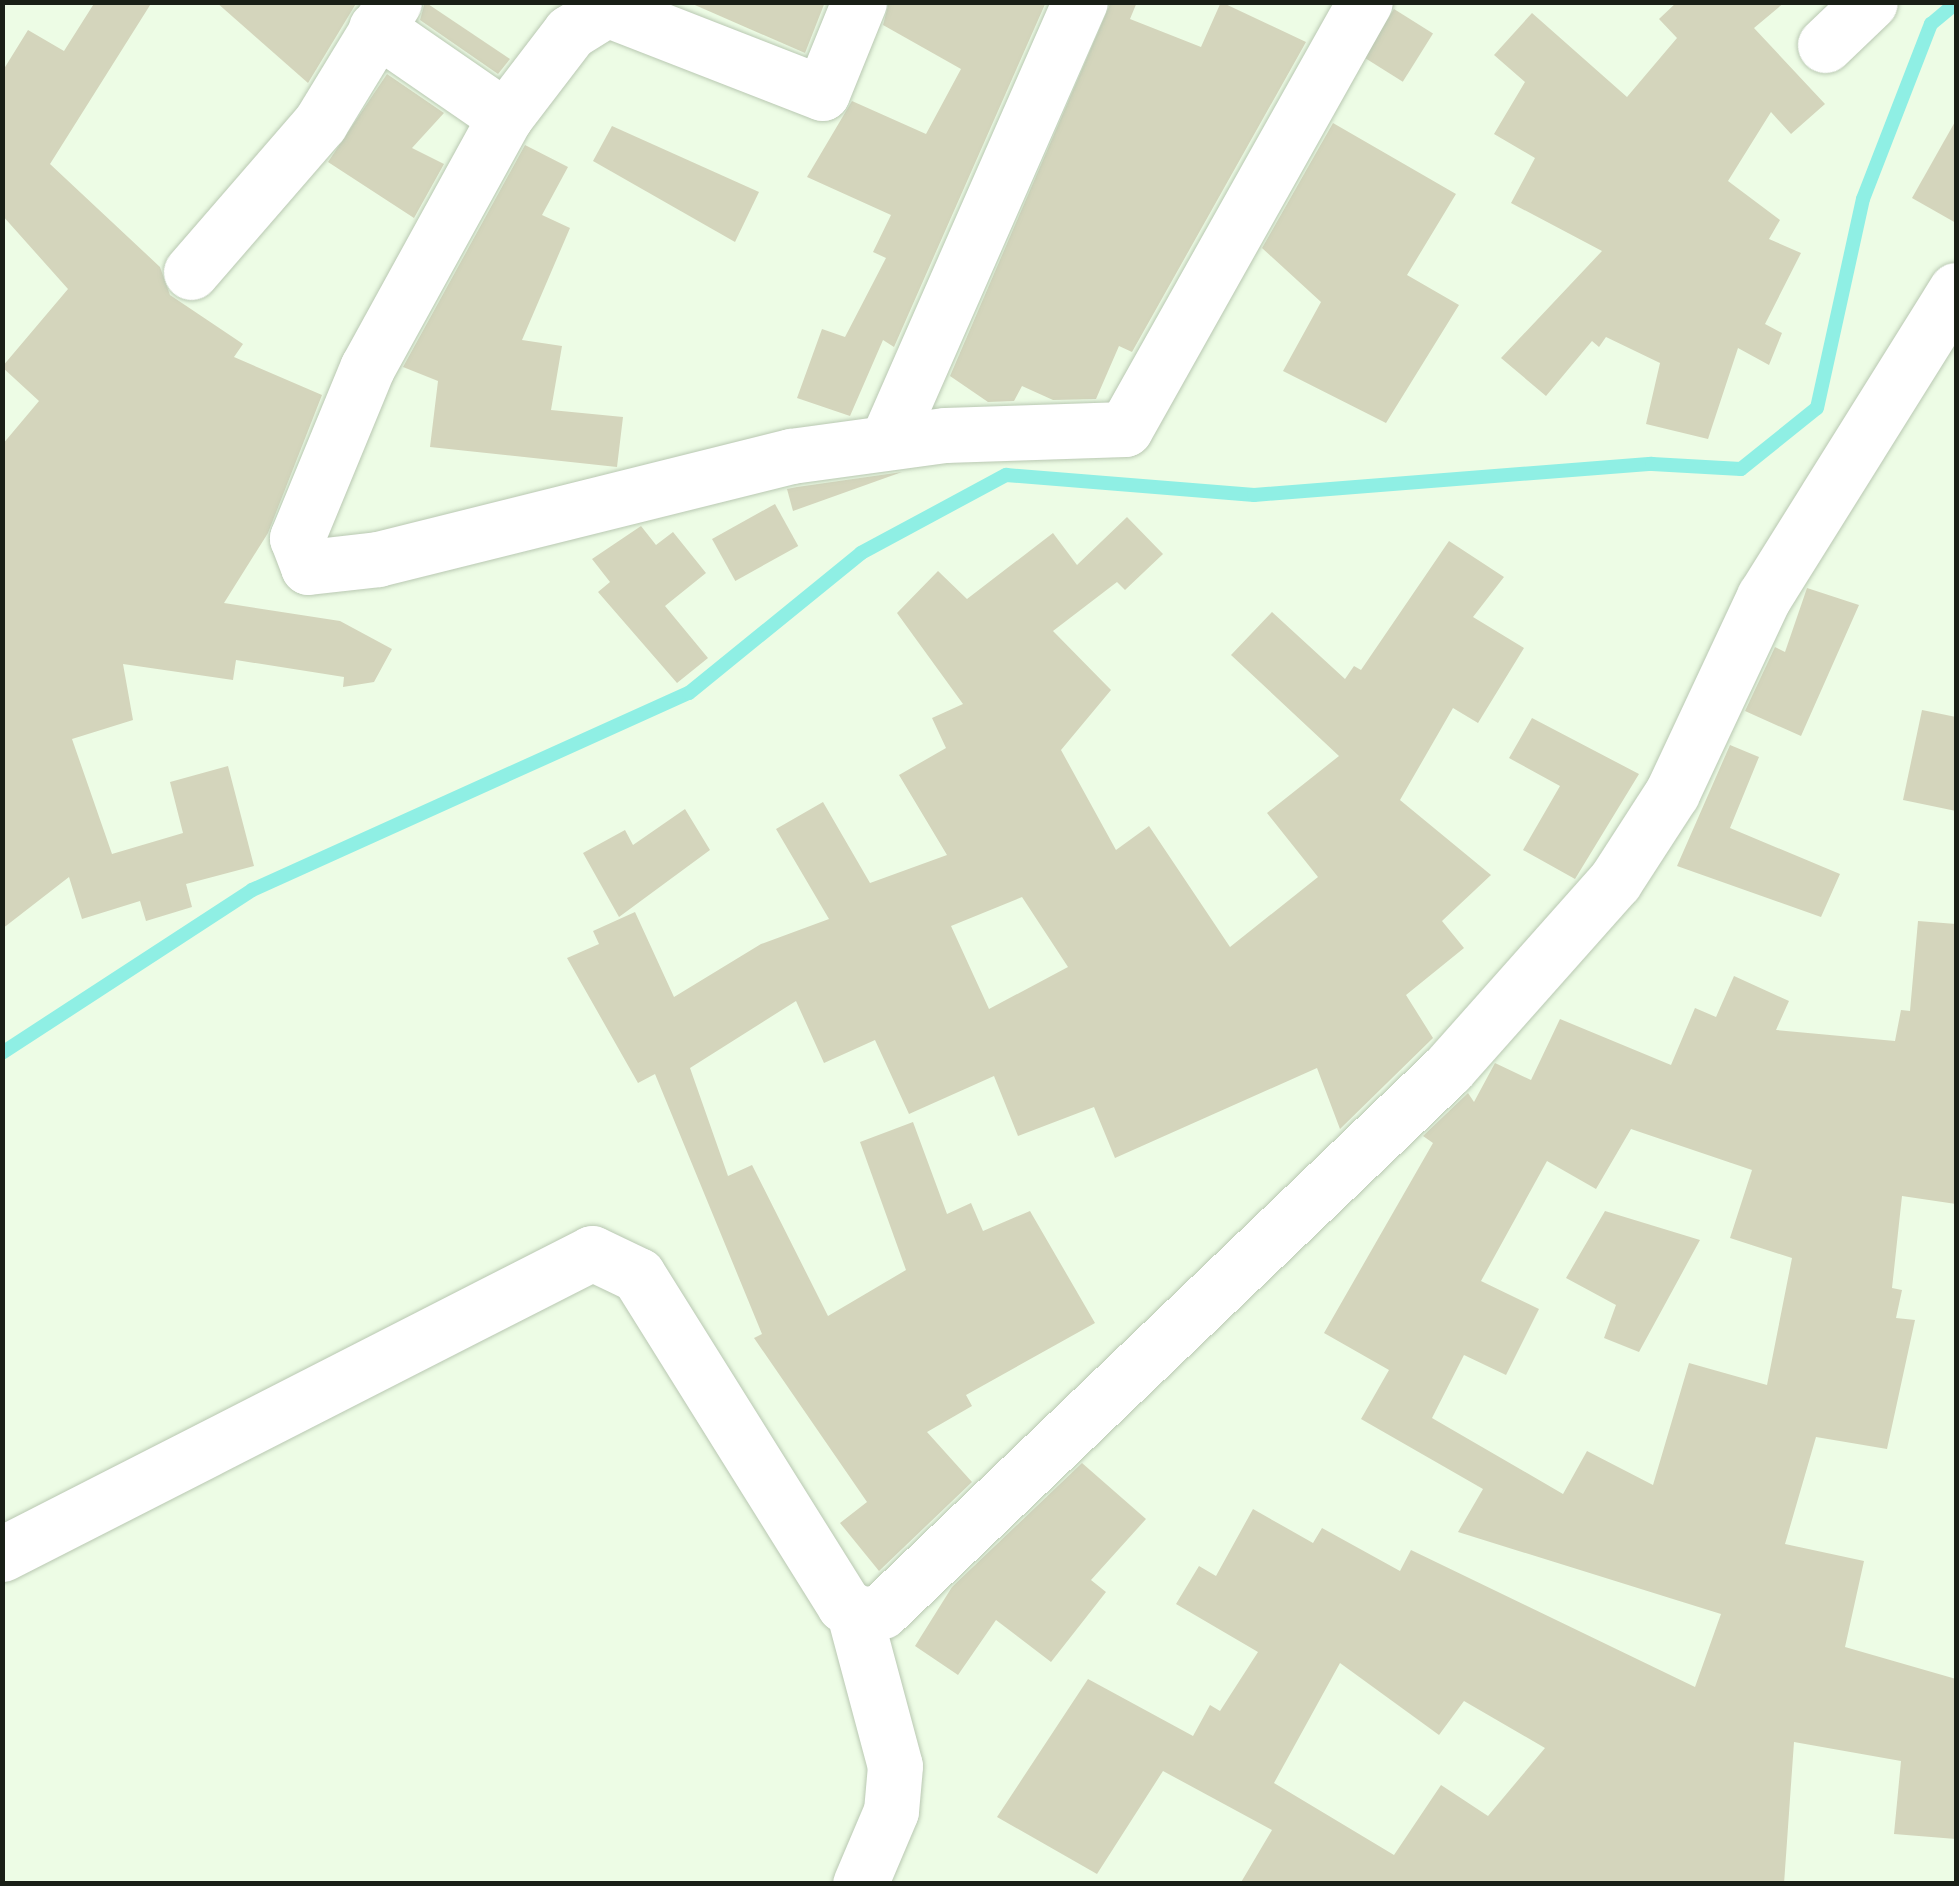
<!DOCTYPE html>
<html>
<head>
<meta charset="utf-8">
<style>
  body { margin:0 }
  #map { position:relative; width:1959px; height:1886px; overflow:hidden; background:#edfce5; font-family:"Open Sans",sans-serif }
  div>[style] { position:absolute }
  .stream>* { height:14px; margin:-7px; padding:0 7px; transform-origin:7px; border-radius:7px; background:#8fefe4 }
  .building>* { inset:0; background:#d4d5bc; transform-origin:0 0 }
  .roads { filter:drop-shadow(0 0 2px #b9c8b2) drop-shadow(0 0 2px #b9c8b2) }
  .minor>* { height:55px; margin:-27.5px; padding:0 27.5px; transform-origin:27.5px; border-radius:27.5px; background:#fff }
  span { translate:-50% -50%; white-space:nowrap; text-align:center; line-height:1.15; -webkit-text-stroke:8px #edfce5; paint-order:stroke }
  .frame { position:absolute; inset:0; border:5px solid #191f16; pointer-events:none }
</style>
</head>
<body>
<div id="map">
  <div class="stream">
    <div style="left:2px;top:1053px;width:298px;rotate:-33.1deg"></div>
    <div style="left:252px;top:890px;width:479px;rotate:-24.3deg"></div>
    <div style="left:689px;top:693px;width:222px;rotate:-39.1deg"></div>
    <div style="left:861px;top:553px;width:165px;rotate:-28.3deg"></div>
    <div style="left:1006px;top:475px;width:249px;rotate:4.6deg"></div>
    <div style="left:1254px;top:495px;width:399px;rotate:-4.5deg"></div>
    <div style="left:1652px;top:464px;width:89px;rotate:3.2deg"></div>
    <div style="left:1741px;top:469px;width:97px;rotate:-38.8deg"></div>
    <div style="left:1817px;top:408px;width:214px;rotate:-77.6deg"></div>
    <div style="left:1863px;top:199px;width:188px;rotate:-68.8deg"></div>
    <div style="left:1931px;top:24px;width:33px;rotate:-40deg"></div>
  </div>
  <div class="building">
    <div style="clip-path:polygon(95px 2px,152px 2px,50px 164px,160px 267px,170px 295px,243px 344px,234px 357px,322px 395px,268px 533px,224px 603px,340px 621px,392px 649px,374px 682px,343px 687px,344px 677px,236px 660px,233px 680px,123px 664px,133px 720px,72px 739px,112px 854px,183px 833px,170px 782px,228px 766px,254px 866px,186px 884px,192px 907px,146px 921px,140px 901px,82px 919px,69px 877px,2px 929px,2px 445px,39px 401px,2px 367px,68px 289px,2px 215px,2px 72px,28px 30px,64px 51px)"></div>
    <div style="clip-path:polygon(216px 2px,357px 2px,308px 83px)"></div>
    <div style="clip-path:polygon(425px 2px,510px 59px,498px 74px,420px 20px)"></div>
    <div style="clip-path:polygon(688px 2px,825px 2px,805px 53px)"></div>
    <div style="clip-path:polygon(889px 2px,1046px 2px,894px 347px,883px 340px,850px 416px,797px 398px,822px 329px,845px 337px,886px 258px,873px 252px,891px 215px,807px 177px,852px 101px,926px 134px,961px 69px,883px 25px)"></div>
    <div style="clip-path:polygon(1111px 2px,1137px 2px,1130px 19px,1201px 47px,1221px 2px,1306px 42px,1132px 352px,1119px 346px,1096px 399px,1053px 400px,1022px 386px,1014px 401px,988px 402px,950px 376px)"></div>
    <div style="clip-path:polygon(1677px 2px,1785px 2px,1754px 28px,1825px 104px,1791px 134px,1771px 112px,1728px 181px,1780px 220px,1769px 239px,1801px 253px,1765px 324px,1782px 333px,1769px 365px,1738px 348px,1708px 439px,1646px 424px,1660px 363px,1606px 337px,1599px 347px,1592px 341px,1546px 396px,1501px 358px,1602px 251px,1511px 203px,1535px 158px,1494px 134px,1525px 82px,1494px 55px,1532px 13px,1627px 97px,1677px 38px,1659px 19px)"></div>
    <div style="left:1394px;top:9px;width:46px;height:57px;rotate:32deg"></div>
    <div style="clip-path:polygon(387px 74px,444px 113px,412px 148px,444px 164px,414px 218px,328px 162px)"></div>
    <div style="clip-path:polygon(1956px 120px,1956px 223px,1912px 198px)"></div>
    <div style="clip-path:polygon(1333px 123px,1456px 194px,1407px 275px,1459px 305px,1386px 423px,1283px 371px,1321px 302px,1262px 248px)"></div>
    <div style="clip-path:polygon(612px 126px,759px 192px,735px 242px,593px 161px)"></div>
    <div style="clip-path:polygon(525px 145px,568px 167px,542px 215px,570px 228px,522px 340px,562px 346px,551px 410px,623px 417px,617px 467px,430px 447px,438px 381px,403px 367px)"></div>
    <div style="clip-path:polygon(902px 472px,793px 511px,787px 489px,797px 487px)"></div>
    <div style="left:775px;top:504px;width:48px;height:72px;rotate:61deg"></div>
    <div style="clip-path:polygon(evenodd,1127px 517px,1163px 554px,1125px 590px,1117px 582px,1053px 631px,1111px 690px,1061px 750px,1116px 850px,1149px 826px,1230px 947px,1318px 877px,1267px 813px,1339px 756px,1231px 655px,1272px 612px,1345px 679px,1354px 666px,1361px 670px,1449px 541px,1504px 577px,1473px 617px,1524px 648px,1478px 723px,1453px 708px,1400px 800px,1491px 875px,1442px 921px,1464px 948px,1406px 995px,1433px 1038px,1340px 1129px,1317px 1068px,1115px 1158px,1094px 1107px,1018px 1136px,994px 1076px,909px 1114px,875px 1040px,824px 1063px,796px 1001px,690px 1068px,728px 1176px,752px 1165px,828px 1316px,906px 1270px,860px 1142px,913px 1122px,947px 1214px,971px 1203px,983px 1231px,1030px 1211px,1095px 1323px,966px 1395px,972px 1406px,927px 1432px,972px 1482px,879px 1571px,840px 1523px,867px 1502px,754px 1338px,762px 1334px,655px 1074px,638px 1083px,567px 958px,599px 944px,593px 931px,635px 912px,674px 997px,761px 944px,829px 919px,776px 829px,823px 802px,870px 883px,947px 855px,899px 775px,946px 748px,932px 718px,963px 704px,897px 613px,938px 571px,967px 599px,1053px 533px,1077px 565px,1127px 517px,1022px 897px,1068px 967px,989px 1009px,951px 926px,1022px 897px)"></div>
    <div style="clip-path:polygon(641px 526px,656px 545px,673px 532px,706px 573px,665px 606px,708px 658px,677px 683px,598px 592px,610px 582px,592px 559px)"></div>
    <div style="clip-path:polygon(1807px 588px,1859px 605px,1801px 736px,1745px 711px,1775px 647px,1785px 652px)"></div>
    <div style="clip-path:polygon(1922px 710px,1956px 717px,1956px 811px,1903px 800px)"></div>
    <div style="clip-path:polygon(1532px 718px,1639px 774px,1575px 879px,1523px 850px,1560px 786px,1509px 758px)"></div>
    <div style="clip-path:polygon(1730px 745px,1759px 757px,1730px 828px,1840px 874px,1821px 917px,1677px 866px)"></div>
    <div style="clip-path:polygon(685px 809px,710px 850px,619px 917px,583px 853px,625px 830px,633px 845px)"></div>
    <div style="clip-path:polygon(evenodd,1918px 921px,1956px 924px,1956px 1204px,1902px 1196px,1892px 1288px,1902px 1290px,1896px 1318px,1915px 1320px,1887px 1449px,1816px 1437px,1785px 1544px,1864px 1561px,1845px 1647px,1956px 1679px,1956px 1839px,1894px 1834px,1901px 1761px,1794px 1742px,1784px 1884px,1240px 1884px,1272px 1830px,1163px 1771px,1097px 1874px,997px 1817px,1088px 1679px,1193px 1736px,1210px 1705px,1220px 1711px,1258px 1652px,1176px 1604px,1199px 1566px,1216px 1576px,1253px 1509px,1313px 1543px,1322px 1528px,1400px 1571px,1411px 1550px,1695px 1687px,1721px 1614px,1458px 1532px,1483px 1489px,1361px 1419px,1389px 1370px,1324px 1333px,1433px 1143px,1423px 1136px,1468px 1093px,1474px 1102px,1495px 1063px,1531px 1080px,1560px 1019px,1671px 1065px,1695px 1008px,1716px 1017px,1734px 976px,1789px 1001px,1776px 1030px,1895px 1041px,1901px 1010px,1910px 1011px,1918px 921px,1631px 1129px,1752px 1170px,1730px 1238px,1792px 1258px,1767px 1385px,1689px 1363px,1653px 1485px,1587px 1451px,1563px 1494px,1432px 1418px,1464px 1355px,1506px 1375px,1539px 1309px,1481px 1281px,1547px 1161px,1596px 1189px,1631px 1129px,1918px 921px,1340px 1663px,1439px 1735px,1464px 1701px,1545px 1748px,1488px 1816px,1441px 1785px,1394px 1855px,1274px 1783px,1340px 1663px)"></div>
    <div style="clip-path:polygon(1605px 1211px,1700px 1240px,1639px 1352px,1604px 1338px,1616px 1305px,1566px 1278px)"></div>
    <div style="clip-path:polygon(1082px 1463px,1146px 1519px,1091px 1580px,1106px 1592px,1051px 1662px,996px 1620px,958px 1675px,915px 1646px,952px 1587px)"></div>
  </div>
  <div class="roads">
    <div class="minor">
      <div style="left:859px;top:2px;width:98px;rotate:112.1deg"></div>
      <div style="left:822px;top:93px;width:231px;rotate:-158.7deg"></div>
      <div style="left:607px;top:9px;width:44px;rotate:148.1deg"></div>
      <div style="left:570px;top:32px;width:107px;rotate:127.4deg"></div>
      <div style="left:505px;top:117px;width:286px;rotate:118.8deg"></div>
      <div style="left:367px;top:368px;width:184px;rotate:112.4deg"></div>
      <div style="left:297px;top:538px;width:31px;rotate:69deg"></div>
      <div style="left:308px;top:567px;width:70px;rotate:-6.5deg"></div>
      <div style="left:378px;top:559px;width:426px;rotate:-14deg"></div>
      <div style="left:791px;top:456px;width:155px;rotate:-7.8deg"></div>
      <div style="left:945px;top:435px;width:180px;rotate:-1.9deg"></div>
      <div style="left:1125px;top:429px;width:490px;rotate:-60.7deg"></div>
      <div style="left:376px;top:28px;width:157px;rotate:34.6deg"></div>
      <div style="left:1825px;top:45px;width:62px;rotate:-43.7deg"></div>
      <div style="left:191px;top:272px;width:197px;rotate:-49.1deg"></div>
      <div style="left:320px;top:123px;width:142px;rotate:-58.6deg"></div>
      <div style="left:887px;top:441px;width:480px;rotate:-66.3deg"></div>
      <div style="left:2px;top:1554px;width:662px;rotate:-27.03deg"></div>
      <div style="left:592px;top:1253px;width:51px;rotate:25.6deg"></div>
      <div style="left:638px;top:1275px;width:389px;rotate:58deg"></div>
      <div style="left:844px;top:1605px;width:21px;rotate:29deg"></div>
      <div style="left:862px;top:1615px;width:20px;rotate:-11deg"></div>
      <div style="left:882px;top:1611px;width:784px;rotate:-43.76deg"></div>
      <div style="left:1448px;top:1069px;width:251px;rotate:-48.4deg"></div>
      <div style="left:1615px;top:881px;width:105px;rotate:-57.1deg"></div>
      <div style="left:1672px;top:793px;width:217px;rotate:-64.9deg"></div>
      <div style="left:1764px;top:597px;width:362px;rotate:-58deg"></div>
      <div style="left:854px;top:1613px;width:158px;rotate:75deg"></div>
      <div style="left:895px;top:1766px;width:45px;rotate:95.1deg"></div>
      <div style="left:891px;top:1811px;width:79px;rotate:113deg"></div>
    </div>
  </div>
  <div class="frame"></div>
</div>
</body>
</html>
